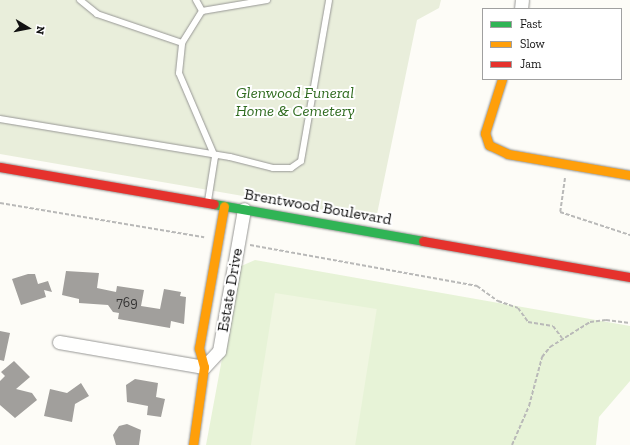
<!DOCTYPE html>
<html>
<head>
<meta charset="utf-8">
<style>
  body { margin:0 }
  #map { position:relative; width:630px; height:445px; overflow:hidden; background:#fdfcf7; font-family:"Zilla Slab",serif }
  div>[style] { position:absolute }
  .green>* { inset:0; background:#e7f3d7 }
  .cemetery>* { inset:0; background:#e9eedb }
  .pitch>* { inset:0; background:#f0f6e1; transform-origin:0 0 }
  .building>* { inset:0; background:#a19f9c }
  .path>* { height:2px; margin-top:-1px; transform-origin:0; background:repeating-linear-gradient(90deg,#b9b9b8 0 4px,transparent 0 6px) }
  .roads { filter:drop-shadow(0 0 1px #979795) drop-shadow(0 0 1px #979795) }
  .lane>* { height:6px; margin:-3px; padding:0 3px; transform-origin:3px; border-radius:3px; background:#fffffe }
  .street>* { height:13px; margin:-6.5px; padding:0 6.5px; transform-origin:6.5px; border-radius:6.5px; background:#fffffe }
  .fast>* { height:9px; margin:-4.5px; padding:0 4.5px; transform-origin:4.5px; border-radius:4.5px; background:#30b455 }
  .slow>* { height:9px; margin:-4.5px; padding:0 4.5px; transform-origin:4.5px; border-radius:4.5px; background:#ff9f0a }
  .jam>* { height:9px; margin:-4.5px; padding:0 4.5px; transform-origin:4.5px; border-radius:4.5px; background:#e5322d }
  span { translate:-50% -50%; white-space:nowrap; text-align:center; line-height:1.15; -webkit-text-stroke:4px #fff; paint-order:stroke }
  .number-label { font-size:14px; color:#353434 }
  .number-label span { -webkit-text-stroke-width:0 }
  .park-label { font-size:16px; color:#2f6b1f; font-style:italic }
  .street-label { font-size:16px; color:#111 }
  .legend { position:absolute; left:482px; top:8px; width:140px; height:72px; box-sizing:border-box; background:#fff; border:1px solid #a0a0a0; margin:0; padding:5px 7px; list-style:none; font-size:12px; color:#111 }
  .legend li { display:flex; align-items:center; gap:8px; height:20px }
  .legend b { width:20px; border:1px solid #a0a0a0 }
  .north { position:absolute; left:8px; top:8px; width:40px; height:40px; -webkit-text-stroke:3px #fff; paint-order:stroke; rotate:100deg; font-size:11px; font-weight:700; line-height:16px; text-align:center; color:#111 }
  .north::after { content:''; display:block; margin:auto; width:14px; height:18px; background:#111; clip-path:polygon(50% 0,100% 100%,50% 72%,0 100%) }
</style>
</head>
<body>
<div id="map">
  <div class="green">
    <div style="clip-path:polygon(255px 260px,630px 326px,630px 381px,599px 417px,596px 445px,206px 445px,239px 267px)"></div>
  </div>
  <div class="cemetery">
    <div style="clip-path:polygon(0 0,441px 0,439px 8px,417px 20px,376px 219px,0 154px)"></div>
  </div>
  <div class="pitch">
    <div style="left:275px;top:293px;width:103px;height:154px;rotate:9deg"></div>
  </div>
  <div class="building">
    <div style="clip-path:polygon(66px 271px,99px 273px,97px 288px,116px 292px,117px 286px,144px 290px,141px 306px,160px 309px,164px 289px,181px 292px,180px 296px,186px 297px,184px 324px,171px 321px,170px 328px,118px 319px,119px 313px,113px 312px,108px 305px,79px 303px,79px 299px,62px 295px)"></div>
    <div style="clip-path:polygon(28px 274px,35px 274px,38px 284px,48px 281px,52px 292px,44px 290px,46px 297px,21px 305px,12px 279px)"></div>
    <div style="clip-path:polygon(0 331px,10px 333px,4px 361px,0 360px)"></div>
    <div style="clip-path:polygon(14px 361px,30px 377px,16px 389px,32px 393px,37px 400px,15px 418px,0 405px,0 381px,5px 376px,1px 372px)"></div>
    <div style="clip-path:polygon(135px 379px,158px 383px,156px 397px,165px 399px,161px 417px,147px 415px,148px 406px,127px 402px,126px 385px)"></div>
    <div style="clip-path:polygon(81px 383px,89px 396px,75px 404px,72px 422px,44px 416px,50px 389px,67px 393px)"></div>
    <div style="clip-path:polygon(127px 424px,141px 430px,139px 445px,116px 445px,113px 435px,119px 426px)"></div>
  </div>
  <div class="path">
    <div style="left:565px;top:178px;width:34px;rotate:98deg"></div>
    <div style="left:560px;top:212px;width:74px;rotate:18.2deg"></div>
    <div style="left:0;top:203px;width:207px;rotate:9.5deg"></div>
    <div style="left:250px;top:245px;width:231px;rotate:10.2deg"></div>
    <div style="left:477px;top:286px;width:26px;rotate:36deg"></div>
    <div style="left:498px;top:301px;width:21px;rotate:19deg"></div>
    <div style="left:518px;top:308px;width:17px;rotate:54deg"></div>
    <div style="left:528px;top:322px;width:25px;rotate:9deg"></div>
    <div style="left:553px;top:326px;width:15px;rotate:53deg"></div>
    <div style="left:512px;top:445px;width:43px;rotate:-66.4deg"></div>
    <div style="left:529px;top:406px;width:51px;rotate:-75.1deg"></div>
    <div style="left:542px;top:357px;width:13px;rotate:-51deg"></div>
    <div style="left:550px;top:347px;width:47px;rotate:-32deg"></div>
    <div style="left:590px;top:322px;width:16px;rotate:-7deg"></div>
    <div style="left:606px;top:320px;width:24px;rotate:7deg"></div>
  </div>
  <div class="roads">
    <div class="lane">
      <div style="left:80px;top:0;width:22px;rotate:39deg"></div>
      <div style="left:97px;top:14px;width:90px;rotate:18.8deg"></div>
      <div style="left:196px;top:0;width:13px;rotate:61deg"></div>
      <div style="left:0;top:119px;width:233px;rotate:9.4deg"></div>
      <div style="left:230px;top:157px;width:44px;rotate:14.3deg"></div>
      <div style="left:273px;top:168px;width:18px"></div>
      <div style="left:291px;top:168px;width:12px;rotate:-35deg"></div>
      <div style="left:301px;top:161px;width:163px;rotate:-80.1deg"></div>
      <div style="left:208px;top:201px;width:45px;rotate:-81deg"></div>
      <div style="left:215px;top:157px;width:91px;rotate:-113.2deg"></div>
      <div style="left:179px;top:73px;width:30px;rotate:-84deg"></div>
      <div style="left:182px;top:43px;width:38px;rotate:-58deg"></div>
      <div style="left:202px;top:11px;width:66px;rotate:-9.6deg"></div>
    </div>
    <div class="street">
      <div style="left:521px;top:9px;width:9px;rotate:-84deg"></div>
      <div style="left:59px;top:342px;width:147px;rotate:9.8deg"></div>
      <div style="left:204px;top:367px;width:22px;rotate:-47deg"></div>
      <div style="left:219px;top:351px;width:144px;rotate:-80deg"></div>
    </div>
    <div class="fast">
      <div style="left:214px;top:204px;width:212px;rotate:10deg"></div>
    </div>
    <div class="slow">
      <div style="left:502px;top:79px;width:57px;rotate:107.5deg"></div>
      <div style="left:485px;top:133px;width:13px;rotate:72deg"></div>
      <div style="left:489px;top:145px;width:21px;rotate:25deg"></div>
      <div style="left:508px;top:154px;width:124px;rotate:9.8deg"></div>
      <div style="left:193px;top:445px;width:79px;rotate:-82deg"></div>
      <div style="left:204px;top:367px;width:20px;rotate:-105deg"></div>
      <div style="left:199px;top:348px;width:144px;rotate:-80deg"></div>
    </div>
    <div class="jam">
      <div style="left:0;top:167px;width:217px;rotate:9.8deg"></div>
      <div style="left:423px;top:241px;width:210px;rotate:9.9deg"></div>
    </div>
  </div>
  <div class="number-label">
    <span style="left:127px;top:303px">769</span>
  </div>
  <div class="park-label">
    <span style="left:295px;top:102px">Glenwood Funeral<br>Home &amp; Cemetery</span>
  </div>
  <div class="street-label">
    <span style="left:318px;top:207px;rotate:10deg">Brentwood Boulevard</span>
    <span style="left:230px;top:290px;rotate:-80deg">Estate Drive</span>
  </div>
  <ul class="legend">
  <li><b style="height:5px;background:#30b455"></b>Fast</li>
  <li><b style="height:5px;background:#ff9f0a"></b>Slow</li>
  <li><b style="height:5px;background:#e5322d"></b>Jam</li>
  </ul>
  <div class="north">N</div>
</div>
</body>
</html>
